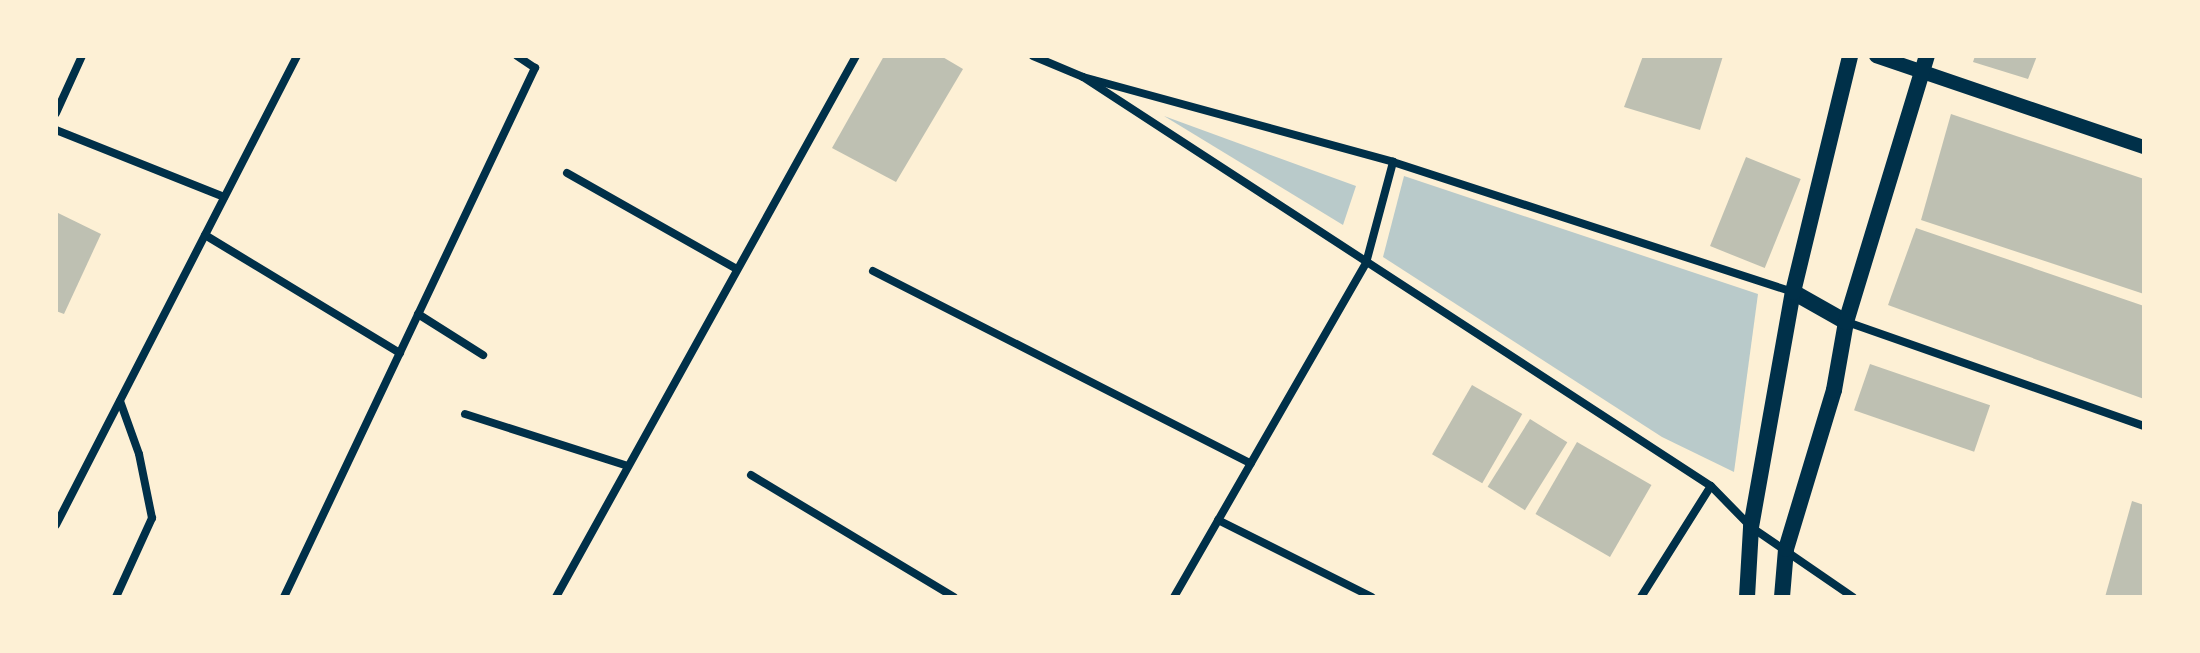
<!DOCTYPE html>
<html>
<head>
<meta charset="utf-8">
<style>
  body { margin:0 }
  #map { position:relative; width:2200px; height:653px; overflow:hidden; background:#fdf0d5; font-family:"Fira Sans",sans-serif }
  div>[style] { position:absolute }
  .green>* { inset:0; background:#b9caca }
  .building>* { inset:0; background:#bec0b2; transform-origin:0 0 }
  .minor>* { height:8px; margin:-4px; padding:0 4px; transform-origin:4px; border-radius:4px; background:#003049 }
  .tertiary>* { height:14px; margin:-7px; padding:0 7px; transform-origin:7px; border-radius:7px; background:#003049 }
  .secondary>* { height:16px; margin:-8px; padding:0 8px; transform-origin:8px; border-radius:8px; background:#003049 }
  span { translate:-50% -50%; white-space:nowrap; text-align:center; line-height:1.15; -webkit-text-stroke:8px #fdf0d5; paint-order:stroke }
  .frame { position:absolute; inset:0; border:58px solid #fdf0d5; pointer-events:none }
</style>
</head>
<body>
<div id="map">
  <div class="green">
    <div style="clip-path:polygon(1164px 116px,1356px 186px,1343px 225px)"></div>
    <div style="clip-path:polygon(1404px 176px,1758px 294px,1734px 472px,1662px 437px,1383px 257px)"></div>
  </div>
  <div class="building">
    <div style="clip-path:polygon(884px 56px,941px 56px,963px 69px,896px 182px,832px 148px)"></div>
    <div style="clip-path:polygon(1643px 56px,1723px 56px,1700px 130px,1624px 107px)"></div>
    <div style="clip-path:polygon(1975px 56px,2037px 56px,2028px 79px,1973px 62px)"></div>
    <div style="clip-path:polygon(1951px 114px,2144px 179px,2144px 294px,1921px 220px)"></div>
    <div style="left:1746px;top:157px;width:59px;height:96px;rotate:22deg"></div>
    <div style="clip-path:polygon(56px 212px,101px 234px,64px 314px,56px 311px)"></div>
    <div style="clip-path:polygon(1916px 228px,2144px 306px,2144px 399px,1888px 305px)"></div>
    <div style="left:1870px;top:364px;width:127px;height:49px;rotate:19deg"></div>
    <div style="left:1472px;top:385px;width:58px;height:80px;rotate:30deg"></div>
    <div style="left:1530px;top:419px;width:44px;height:80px;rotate:32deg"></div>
    <div style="left:1577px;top:442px;width:86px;height:83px;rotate:30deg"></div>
    <div style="clip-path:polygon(2132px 501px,2144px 505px,2144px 597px,2105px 597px)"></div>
  </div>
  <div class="minor">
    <div style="left:1033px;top:56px;width:54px;rotate:22.8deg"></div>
    <div style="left:1083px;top:77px;width:321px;rotate:15.3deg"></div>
    <div style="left:1393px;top:162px;width:420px;rotate:18deg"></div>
    <div style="left:1083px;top:77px;width:749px;rotate:33.08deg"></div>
    <div style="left:1711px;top:486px;width:57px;rotate:45.7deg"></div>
    <div style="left:1751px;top:527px;width:124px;rotate:34.5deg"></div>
    <div style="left:56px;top:113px;width:63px;rotate:-65.5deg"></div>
    <div style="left:56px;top:130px;width:181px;rotate:21.7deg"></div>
    <div style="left:567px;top:173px;width:195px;rotate:29.5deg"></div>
    <div style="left:205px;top:235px;width:228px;rotate:31.2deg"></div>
    <div style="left:873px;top:271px;width:424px;rotate:27deg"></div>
    <div style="left:418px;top:314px;width:77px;rotate:32.2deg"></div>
    <div style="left:1847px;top:322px;width:315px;rotate:19.3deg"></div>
    <div style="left:465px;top:414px;width:171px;rotate:17.7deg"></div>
    <div style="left:751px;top:475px;width:237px;rotate:31deg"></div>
    <div style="left:1218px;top:520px;width:172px;rotate:26.6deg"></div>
    <div style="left:56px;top:525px;width:527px;rotate:-62.8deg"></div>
    <div style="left:116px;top:597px;width:87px;rotate:-65.5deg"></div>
    <div style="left:152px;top:518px;width:65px;rotate:-101.5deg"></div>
    <div style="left:139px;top:454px;width:56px;rotate:-109.7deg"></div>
    <div style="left:284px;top:597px;width:586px;rotate:-64.62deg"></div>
    <div style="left:535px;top:68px;width:22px;rotate:-146deg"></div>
    <div style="left:556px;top:597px;width:619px;rotate:-60.99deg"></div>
    <div style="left:1174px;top:597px;width:385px;rotate:-60.1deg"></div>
    <div style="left:1366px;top:263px;width:105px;rotate:-75deg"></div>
    <div style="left:1641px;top:597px;width:131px;rotate:-57.8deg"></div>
  </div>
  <div class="tertiary">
    <div style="left:1876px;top:56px;width:283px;rotate:18.8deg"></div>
  </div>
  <div class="secondary">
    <div style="left:1793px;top:292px;width:61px;rotate:29.5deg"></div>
    <div style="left:1747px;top:597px;width:70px;rotate:-86.7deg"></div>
    <div style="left:1751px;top:527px;width:239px;rotate:-79.9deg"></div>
    <div style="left:1793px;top:292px;width:243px;rotate:-76.4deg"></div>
    <div style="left:1782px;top:597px;width:48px;rotate:-85.2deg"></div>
    <div style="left:1786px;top:549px;width:166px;rotate:-73.2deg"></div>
    <div style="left:1834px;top:390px;width:69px;rotate:-80deg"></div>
    <div style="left:1846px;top:322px;width:278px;rotate:-73.1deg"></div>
  </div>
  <div class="frame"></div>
</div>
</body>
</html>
